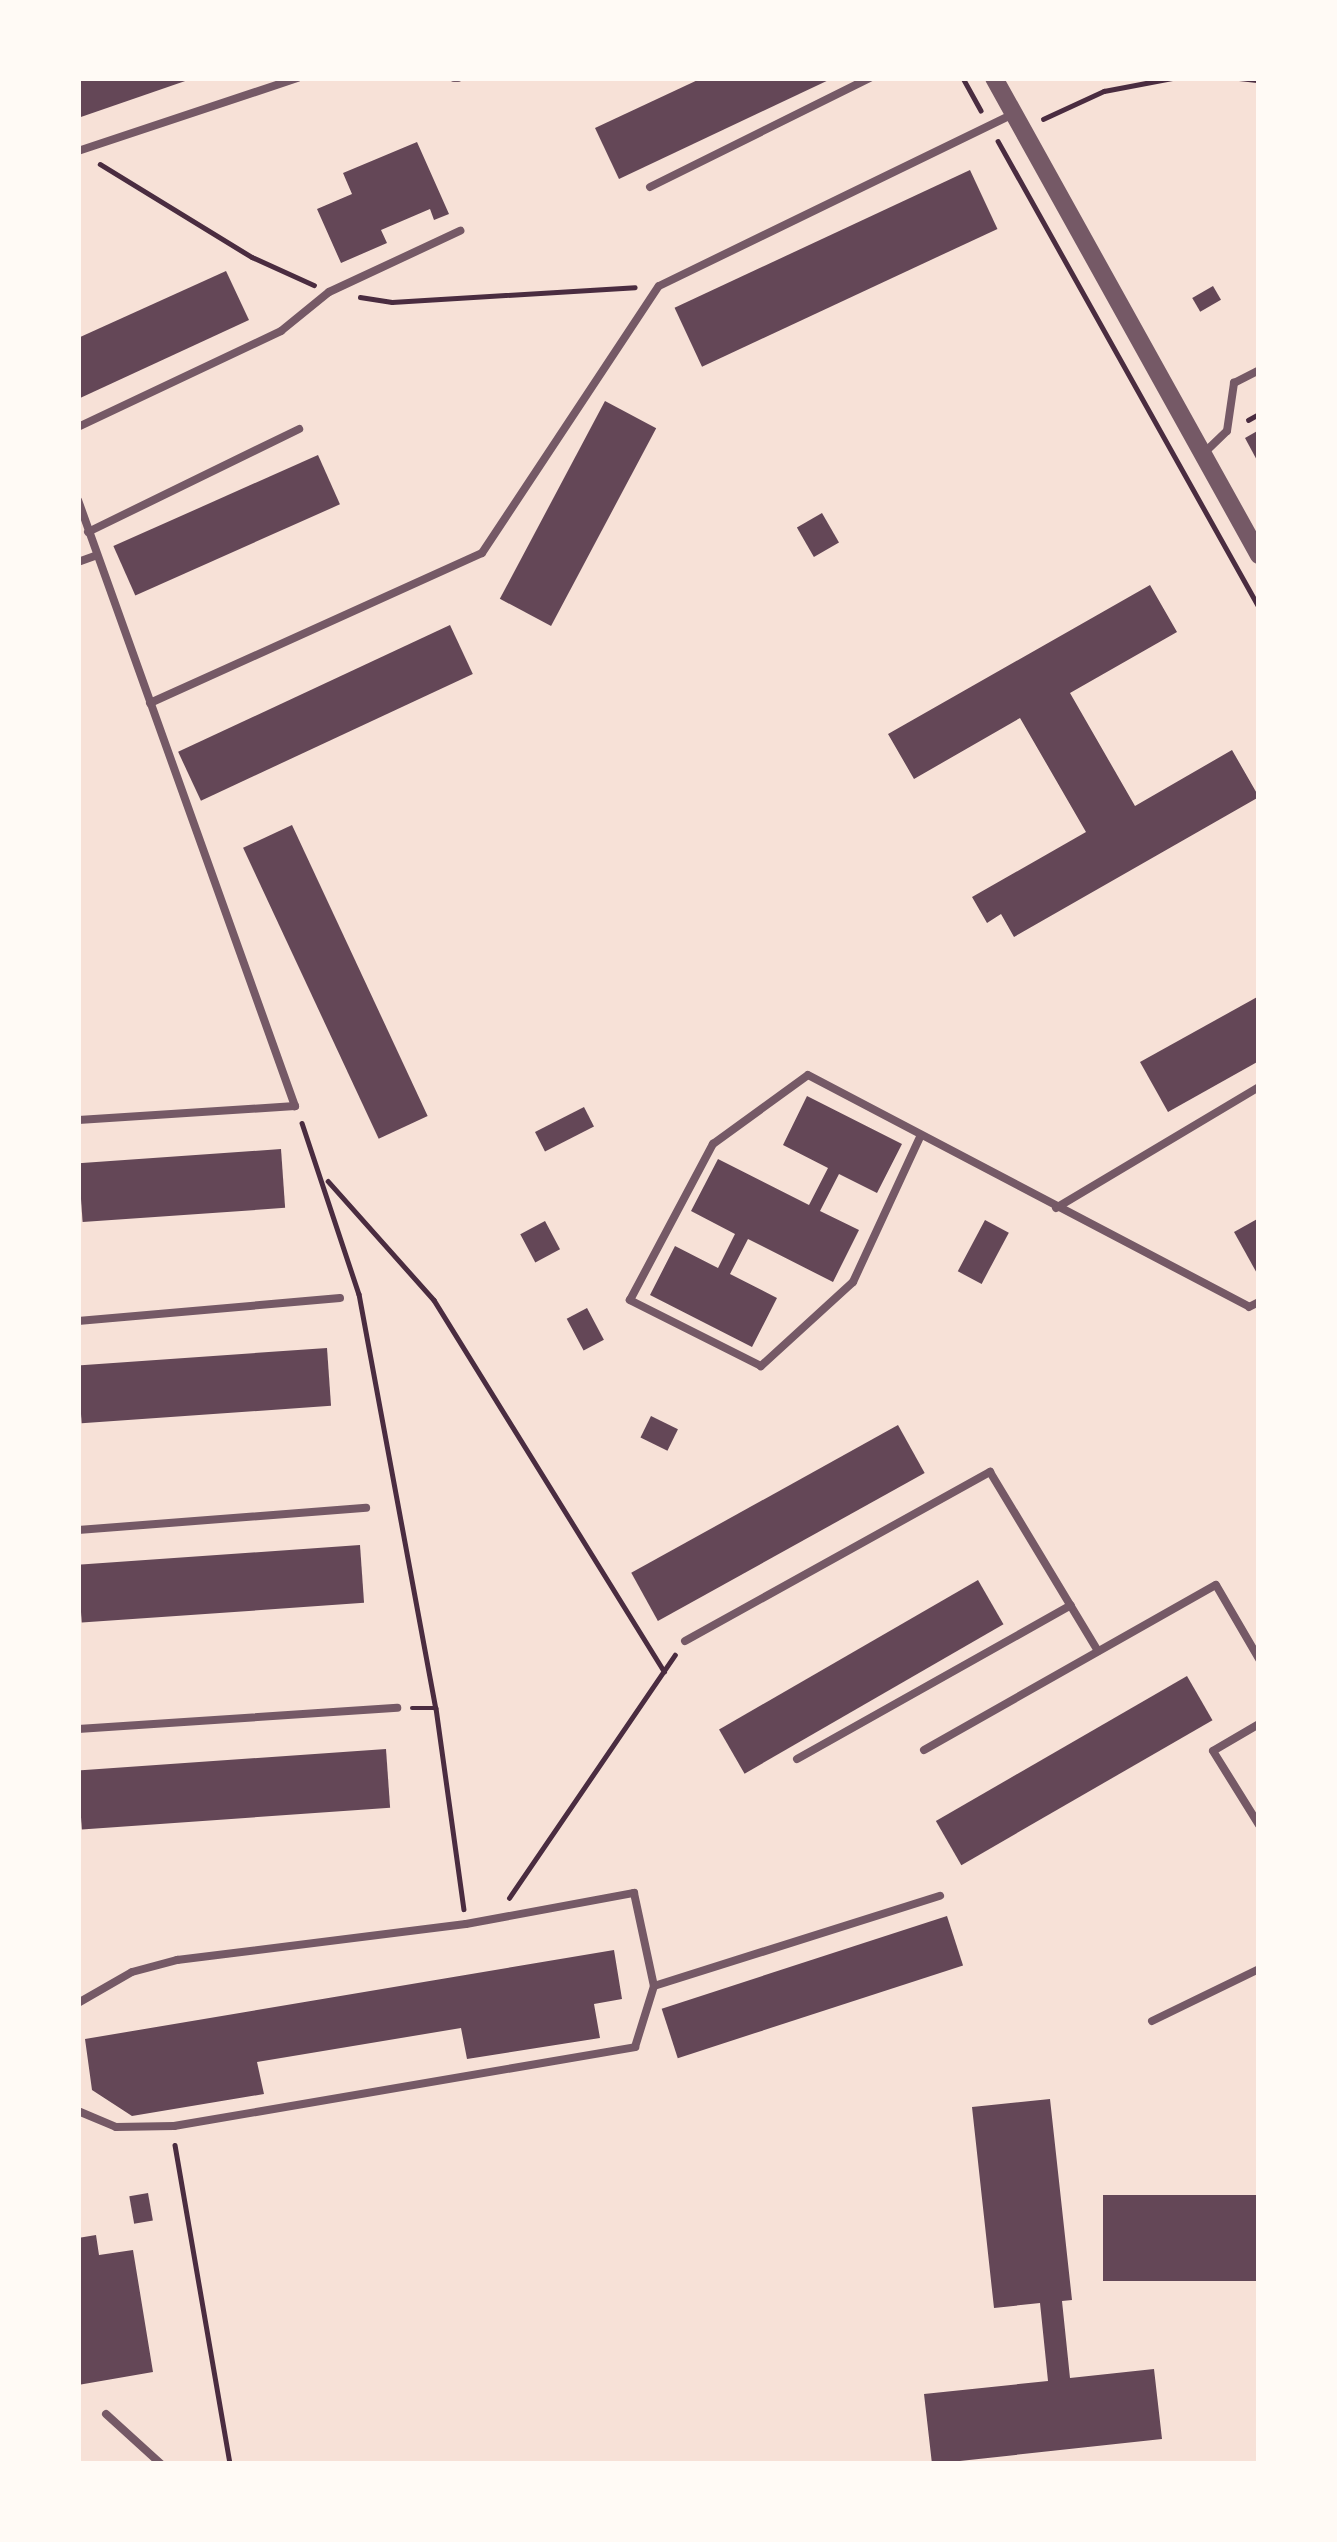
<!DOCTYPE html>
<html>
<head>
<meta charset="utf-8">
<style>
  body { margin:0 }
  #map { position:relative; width:1337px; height:2542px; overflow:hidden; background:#f7e1d7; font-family:"IBM Plex Sans",sans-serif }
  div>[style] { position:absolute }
  .building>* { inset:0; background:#644757; transform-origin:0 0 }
  .path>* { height:4.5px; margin:-2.25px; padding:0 2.25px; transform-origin:2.25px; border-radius:2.25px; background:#4a2c40 }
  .service>* { height:8px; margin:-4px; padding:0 4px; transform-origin:4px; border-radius:4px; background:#755966 }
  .tertiary>* { height:18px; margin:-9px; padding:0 9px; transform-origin:9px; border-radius:9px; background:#755966 }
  span { translate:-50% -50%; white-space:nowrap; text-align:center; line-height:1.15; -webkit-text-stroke:10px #fffaf5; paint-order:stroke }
  .frame { position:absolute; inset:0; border:81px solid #fffaf5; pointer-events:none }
</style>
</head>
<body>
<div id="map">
  <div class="building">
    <div style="clip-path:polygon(78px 78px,191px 78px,191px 79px,78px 118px)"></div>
    <div style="clip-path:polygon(702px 78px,833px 78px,619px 179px,595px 128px)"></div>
    <div style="clip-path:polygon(417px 142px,449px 214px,434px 220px,430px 209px,381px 230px,387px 243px,341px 263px,317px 209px,352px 194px,343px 173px)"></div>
    <div style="left:970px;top:170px;width:65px;height:326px;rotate:65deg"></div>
    <div style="clip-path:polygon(226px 271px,249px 320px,78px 399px,78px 338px)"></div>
    <div style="left:1213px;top:286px;width:16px;height:24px;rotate:60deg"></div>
    <div style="left:605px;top:401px;width:58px;height:224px;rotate:28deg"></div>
    <div style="clip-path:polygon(1259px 430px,1259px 464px,1245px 438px)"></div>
    <div style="left:318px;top:455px;width:54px;height:224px;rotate:66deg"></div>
    <div style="left:822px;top:513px;width:34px;height:29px;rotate:60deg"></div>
    <div style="clip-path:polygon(1150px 585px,1177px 632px,1070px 693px,1135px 806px,1232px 750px,1259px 797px,1014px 937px,1001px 914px,987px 923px,972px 897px,1086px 832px,1020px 718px,914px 779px,888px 734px)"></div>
    <div style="left:450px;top:625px;width:54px;height:300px;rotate:65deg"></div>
    <div style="left:292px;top:825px;width:321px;height:54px;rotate:65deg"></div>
    <div style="clip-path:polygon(1259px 996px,1259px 1061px,1168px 1112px,1140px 1062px)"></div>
    <div style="clip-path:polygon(807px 1096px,902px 1144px,877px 1193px,839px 1174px,820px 1211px,859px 1230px,833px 1282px,748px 1239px,730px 1274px,777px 1298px,752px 1347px,650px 1295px,675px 1246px,718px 1268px,735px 1234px,691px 1211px,718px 1159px,809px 1205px,828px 1168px,783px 1145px)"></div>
    <div style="left:584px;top:1107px;width:22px;height:55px;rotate:63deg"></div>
    <div style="left:281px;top:1149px;width:59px;height:203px;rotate:86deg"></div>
    <div style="clip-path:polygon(1259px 1218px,1259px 1277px,1234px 1232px)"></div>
    <div style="left:985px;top:1220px;width:27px;height:58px;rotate:28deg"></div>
    <div style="left:545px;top:1221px;width:32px;height:28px;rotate:62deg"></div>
    <div style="left:587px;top:1308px;width:36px;height:23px;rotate:62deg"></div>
    <div style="left:327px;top:1348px;width:58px;height:250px;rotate:86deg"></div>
    <div style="left:651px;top:1416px;width:30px;height:24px;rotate:26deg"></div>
    <div style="left:898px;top:1425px;width:55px;height:305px;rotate:61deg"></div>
    <div style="left:360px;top:1545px;width:58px;height:283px;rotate:86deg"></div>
    <div style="left:978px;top:1580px;width:51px;height:299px;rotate:60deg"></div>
    <div style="left:1187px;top:1676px;width:51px;height:290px;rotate:60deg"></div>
    <div style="left:386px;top:1749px;width:59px;height:309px;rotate:86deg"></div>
    <div style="left:947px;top:1916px;width:52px;height:300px;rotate:72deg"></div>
    <div style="clip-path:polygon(614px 1950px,622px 1999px,594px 2004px,600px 2038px,467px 2059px,461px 2028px,257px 2062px,264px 2094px,132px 2116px,92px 2090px,85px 2039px)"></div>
    <div style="clip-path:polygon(1050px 2099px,1072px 2300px,1062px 2301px,1070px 2378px,1154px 2369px,1162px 2439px,932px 2464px,924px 2394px,1048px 2381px,1040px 2303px,994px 2308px,972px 2107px)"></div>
    <div style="left:148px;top:2193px;width:28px;height:19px;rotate:80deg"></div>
    <div style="left:1259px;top:2195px;width:86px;height:156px;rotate:90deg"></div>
    <div style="clip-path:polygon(96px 2235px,99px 2255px,133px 2250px,153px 2372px,78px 2385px,78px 2238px)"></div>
  </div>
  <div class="path">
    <div style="left:963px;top:78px;width:37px;rotate:61deg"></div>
    <div style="left:1239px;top:78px;width:20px;rotate:6deg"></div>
    <div style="left:1043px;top:119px;width:67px;rotate:-24.7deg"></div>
    <div style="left:1104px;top:91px;width:69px;rotate:-10.8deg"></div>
    <div style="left:998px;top:141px;width:534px;rotate:60.75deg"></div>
    <div style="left:100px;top:164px;width:178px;rotate:31.5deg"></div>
    <div style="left:252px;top:257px;width:68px;rotate:24.3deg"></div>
    <div style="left:360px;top:297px;width:32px;rotate:9deg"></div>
    <div style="left:392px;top:302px;width:243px;rotate:-3.5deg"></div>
    <div style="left:1248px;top:420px;width:13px;rotate:-29deg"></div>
    <div style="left:302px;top:1123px;width:180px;rotate:71.6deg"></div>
    <div style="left:359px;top:1294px;width:421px;rotate:79.5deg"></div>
    <div style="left:436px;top:1708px;width:203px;rotate:82.1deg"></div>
    <div style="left:328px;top:1181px;width:159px;rotate:48.3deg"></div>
    <div style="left:434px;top:1300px;width:437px;rotate:58.2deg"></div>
    <div style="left:412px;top:1708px;width:24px"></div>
    <div style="left:509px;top:1898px;width:294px;rotate:-55.7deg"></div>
    <div style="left:175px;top:2145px;width:324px;rotate:80.2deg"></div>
  </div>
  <div class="service">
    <div style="left:454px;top:78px;width:4px"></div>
    <div style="left:78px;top:151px;width:232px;rotate:-18.4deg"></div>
    <div style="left:650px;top:187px;width:246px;rotate:-26.4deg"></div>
    <div style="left:78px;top:427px;width:225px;rotate:-25.3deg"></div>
    <div style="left:281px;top:331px;width:62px;rotate:-39.1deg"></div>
    <div style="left:329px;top:292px;width:145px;rotate:-25deg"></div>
    <div style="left:1203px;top:454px;width:33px;rotate:-44deg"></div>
    <div style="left:1227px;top:431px;width:49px;rotate:-81.7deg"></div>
    <div style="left:1234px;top:383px;width:28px;rotate:-27deg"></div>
    <div style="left:78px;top:500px;width:644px;rotate:70.3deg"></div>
    <div style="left:295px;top:1106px;width:217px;rotate:176.3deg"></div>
    <div style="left:88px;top:532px;width:235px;rotate:-26deg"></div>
    <div style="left:78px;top:562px;width:20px;rotate:-20deg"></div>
    <div style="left:150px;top:703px;width:364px;rotate:-24.3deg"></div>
    <div style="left:482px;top:553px;width:320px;rotate:-56.5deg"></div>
    <div style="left:659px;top:286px;width:394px;rotate:-25.9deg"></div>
    <div style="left:920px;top:1137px;width:160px;rotate:114.8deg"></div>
    <div style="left:853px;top:1282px;width:125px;rotate:137.6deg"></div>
    <div style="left:761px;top:1366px;width:147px;rotate:-153.3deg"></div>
    <div style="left:630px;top:1300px;width:177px;rotate:-62deg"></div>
    <div style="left:713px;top:1144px;width:117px;rotate:-36deg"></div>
    <div style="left:808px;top:1075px;width:498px;rotate:27.7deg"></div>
    <div style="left:1249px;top:1307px;width:11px;rotate:-27deg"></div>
    <div style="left:1056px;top:1208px;width:236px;rotate:-30.8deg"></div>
    <div style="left:78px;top:1321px;width:263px;rotate:-5deg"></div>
    <div style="left:78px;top:1530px;width:289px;rotate:-4.4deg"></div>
    <div style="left:685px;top:1641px;width:349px;rotate:-29deg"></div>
    <div style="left:990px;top:1472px;width:209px;rotate:58.9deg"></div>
    <div style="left:1259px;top:1724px;width:53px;rotate:149.6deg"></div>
    <div style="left:1213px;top:1751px;width:87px;rotate:58.1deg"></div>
    <div style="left:78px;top:1729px;width:320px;rotate:-3.8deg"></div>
    <div style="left:924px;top:1750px;width:335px;rotate:-29.5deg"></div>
    <div style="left:1216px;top:1585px;width:86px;rotate:59.8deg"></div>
    <div style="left:797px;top:1759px;width:314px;rotate:-29.3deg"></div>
    <div style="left:78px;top:2003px;width:62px;rotate:-29.9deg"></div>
    <div style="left:132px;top:1972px;width:47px;rotate:-14.9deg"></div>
    <div style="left:177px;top:1960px;width:291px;rotate:-7.1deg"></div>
    <div style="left:466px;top:1924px;width:171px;rotate:-10.5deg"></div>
    <div style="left:634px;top:1893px;width:95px;rotate:77.9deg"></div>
    <div style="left:654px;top:1986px;width:300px;rotate:-17.5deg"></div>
    <div style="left:1152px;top:2021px;width:119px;rotate:-25.9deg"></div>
    <div style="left:78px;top:2111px;width:41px;rotate:22.8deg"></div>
    <div style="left:116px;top:2127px;width:58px;rotate:-1deg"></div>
    <div style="left:174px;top:2126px;width:468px;rotate:-9.7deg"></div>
    <div style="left:635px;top:2047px;width:64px;rotate:-72.7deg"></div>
    <div style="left:106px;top:2414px;width:74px;rotate:42.3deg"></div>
  </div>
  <div class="tertiary">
    <div style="left:994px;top:78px;width:546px;rotate:60.95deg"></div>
  </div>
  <div class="frame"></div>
</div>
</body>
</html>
